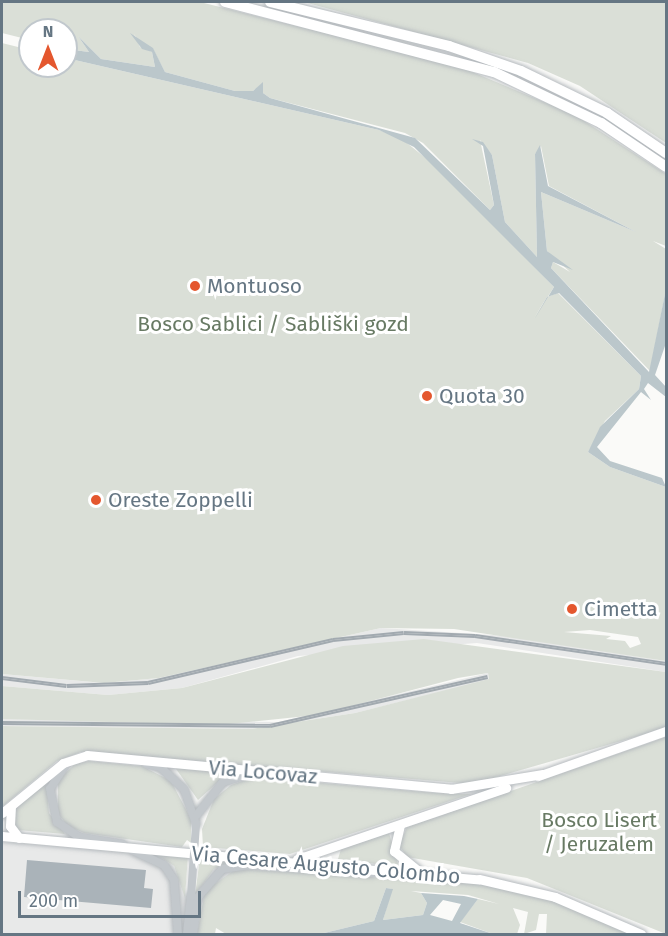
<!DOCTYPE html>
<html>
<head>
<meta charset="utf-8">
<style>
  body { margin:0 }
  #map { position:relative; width:668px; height:936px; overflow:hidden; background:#fafaf8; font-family:"Fira Sans",sans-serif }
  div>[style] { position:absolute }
  .built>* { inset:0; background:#e8e9e9 }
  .green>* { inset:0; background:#dadfd7 }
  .water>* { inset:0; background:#bbc7cb }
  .building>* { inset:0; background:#aab3b9 }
  .roads { filter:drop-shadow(0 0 2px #b5babe) drop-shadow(0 0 2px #b5babe) }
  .minor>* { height:8px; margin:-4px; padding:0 4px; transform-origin:4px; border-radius:4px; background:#c3c8cc }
  .major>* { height:9px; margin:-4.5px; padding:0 4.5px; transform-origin:4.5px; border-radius:4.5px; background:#fff }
  .highway>* { height:10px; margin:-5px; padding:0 5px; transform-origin:5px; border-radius:5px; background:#fff }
  .rail>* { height:4px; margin-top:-2px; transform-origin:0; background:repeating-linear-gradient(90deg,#fff 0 4.5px,#a2aab0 0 9px); box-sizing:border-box; border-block:2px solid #a2aab0 }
  .minor-bridge>* { height:8px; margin:-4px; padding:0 4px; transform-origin:4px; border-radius:4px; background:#c3c8cc }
  .dots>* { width:16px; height:16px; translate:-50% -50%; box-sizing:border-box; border:3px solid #fff; border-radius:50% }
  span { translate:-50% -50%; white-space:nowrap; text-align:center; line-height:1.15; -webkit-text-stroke:6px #fff; paint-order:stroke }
  .poi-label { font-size:21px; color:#657683 }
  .left { translate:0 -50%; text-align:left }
  .park-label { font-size:21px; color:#687a64 }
  .street-label { font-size:21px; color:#657683 }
  .frame { position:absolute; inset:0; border:3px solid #657683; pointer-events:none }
  .north { position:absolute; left:18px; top:18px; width:60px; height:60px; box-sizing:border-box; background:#fff; border:2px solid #c1c8cd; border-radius:50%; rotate:0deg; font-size:16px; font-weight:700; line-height:24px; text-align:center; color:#657683 }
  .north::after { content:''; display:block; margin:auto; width:21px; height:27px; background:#e4572e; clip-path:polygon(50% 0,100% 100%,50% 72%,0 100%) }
  .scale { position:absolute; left:18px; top:891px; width:183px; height:27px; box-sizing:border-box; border:3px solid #657683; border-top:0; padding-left:8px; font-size:18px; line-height:21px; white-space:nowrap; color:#657683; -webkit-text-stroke:4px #fff; paint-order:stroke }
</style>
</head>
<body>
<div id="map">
  <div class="built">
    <div style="clip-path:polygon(381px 628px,508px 636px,666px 661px,666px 672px,477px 643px,298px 656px,182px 688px,108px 695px,2px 686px,2px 674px,103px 683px,159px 678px)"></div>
    <div style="clip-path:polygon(488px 673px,489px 680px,355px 713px,251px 729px,2px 726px,2px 719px,279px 722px)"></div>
    <div style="clip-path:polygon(2px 842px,154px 853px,174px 866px,185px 895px,188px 855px,200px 857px,195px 892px,214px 869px,236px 860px,427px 879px,236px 869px,200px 905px,197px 934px,2px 934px)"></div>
  </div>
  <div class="green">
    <div style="clip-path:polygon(2px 2px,200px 2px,458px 66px,575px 115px,666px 174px,666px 246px,653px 241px,666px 249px,666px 289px,650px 371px,551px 268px,553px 262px,570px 272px,547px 251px,541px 192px,636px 232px,549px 186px,541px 146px,535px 154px,537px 257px,505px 222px,492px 155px,480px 140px,494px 205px,490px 210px,423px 143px,405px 133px,270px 98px,263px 93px,263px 83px,253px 91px,235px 91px,165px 72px,153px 49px,142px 46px,134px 34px,140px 47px,152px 52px,155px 67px,101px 59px,78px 36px,89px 52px,66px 49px,66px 30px,30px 30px,30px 40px,2px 33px)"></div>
    <div style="clip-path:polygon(304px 2px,666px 2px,666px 143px,580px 86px,528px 63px)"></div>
    <div style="clip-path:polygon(evenodd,2px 43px,30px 50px,30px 66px,66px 66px,66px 58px,379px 130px,402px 139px,438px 168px,554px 287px,534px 318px,547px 297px,558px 293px,641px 376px,639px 389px,605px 421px,588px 452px,610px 467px,666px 487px,666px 661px,454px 629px,381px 628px,159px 678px,104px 683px,2px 674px,2px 43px,590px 630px,638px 637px,641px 644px,630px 648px,625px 641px,606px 639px,611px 636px,564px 632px,590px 630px)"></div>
    <div style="clip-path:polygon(424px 639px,666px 672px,666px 728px,473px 784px,81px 752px,57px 761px,2px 807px,2px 726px,251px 729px,355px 713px,489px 679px,488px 673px,458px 678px,317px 715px,219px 725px,2px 719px,2px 686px,108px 695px,182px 688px,343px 646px)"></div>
    <div style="clip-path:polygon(666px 737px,666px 934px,527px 878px,407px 857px,399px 845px,407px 827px)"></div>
    <div style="clip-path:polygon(89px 761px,142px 766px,171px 781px,191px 819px,191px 843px,187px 840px,182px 847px,84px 833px,68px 826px,58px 814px,58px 780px,75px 764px)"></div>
    <div style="clip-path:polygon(174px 766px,228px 773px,198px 800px)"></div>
    <div style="clip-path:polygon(254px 777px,436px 793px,471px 794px,290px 854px,203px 847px,202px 829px,214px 799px,231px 785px)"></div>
    <div style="clip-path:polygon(46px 781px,49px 813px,65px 834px,17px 830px,13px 816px,18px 805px)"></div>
    <div style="clip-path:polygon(389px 833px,399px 867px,338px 859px,341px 849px)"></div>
    <div style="clip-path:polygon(154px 853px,188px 855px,185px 898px,174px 866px)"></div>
    <div style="clip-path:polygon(200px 857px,236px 860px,214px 869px,195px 895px)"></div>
    <div style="clip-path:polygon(236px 869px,487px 884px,552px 899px,631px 934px,546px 934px,547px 914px,539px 914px,536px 930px,524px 934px,528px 912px,513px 908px,520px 925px,517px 934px,493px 934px,460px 922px,478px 899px,499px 904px,468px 895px,411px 891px,421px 893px,427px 903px,423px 915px,383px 920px,392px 889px,386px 888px,374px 921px,320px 934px,226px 934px,216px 928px,215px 934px,197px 934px,205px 891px)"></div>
  </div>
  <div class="water">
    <div style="clip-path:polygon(130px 33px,153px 48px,165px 72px,235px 91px,253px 91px,263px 82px,263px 93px,270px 98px,415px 138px,490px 210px,494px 205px,483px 146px,472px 139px,483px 142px,492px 155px,505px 222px,537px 257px,535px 154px,540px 145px,548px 186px,636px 232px,541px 192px,547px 251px,573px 270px,553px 262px,551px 268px,649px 372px,666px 289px,666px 343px,655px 375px,666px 387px,666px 397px,648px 383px,644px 389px,651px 400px,641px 392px,597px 447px,610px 461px,662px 478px,666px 487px,610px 467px,588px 452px,600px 427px,639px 389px,641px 376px,559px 293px,547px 297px,534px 320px,554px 287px,414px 147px,379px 130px,66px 58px,66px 49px,89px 52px,78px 36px,101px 59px,155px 67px,152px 52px,142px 49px)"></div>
    <div style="clip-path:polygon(evenodd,386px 888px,393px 889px,383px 920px,423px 915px,427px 903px,421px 893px,464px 896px,478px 899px,460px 923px,493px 934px,320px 934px,374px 921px,386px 888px,443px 900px,461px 904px,452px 921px,430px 915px,443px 900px)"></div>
  </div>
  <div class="building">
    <div style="clip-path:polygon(27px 860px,146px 870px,144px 888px,153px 889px,151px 908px,24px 897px)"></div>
  </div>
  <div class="roads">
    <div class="minor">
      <div style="left:147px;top:764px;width:16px;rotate:14deg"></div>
      <div style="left:65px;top:766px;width:27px;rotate:123deg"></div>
      <div style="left:50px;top:789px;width:34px;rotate:78deg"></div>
      <div style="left:57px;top:822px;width:27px;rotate:34deg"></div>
      <div style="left:79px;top:837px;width:44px;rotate:9.2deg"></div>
      <div style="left:160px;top:767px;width:33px;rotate:43deg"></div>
      <div style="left:184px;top:789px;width:37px;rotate:71deg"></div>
      <div style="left:196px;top:816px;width:43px;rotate:-51.5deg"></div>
      <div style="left:223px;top:782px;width:32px;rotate:-16deg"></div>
      <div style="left:132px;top:850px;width:35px;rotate:25deg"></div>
      <div style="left:164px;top:865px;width:18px;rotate:56deg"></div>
      <div style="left:174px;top:880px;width:54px;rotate:85.8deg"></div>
      <div style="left:187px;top:934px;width:38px;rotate:-84deg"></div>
      <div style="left:193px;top:934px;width:37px;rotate:-82deg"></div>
      <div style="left:198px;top:897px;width:37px;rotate:-49deg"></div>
      <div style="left:222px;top:869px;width:27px;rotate:-8deg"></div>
      <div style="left:249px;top:865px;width:123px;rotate:3.7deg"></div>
    </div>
    <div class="major">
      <div style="left:538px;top:776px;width:136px;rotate:-19.4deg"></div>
      <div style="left:11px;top:806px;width:20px;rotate:93deg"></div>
      <div style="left:10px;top:826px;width:15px;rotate:53deg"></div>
      <div style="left:2px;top:813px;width:79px;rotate:-39.3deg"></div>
      <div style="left:63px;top:763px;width:25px;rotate:-18deg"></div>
      <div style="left:87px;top:755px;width:366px;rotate:5.3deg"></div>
      <div style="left:451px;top:789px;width:93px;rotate:-9.3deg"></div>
      <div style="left:400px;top:825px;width:27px;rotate:103deg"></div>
      <div style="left:394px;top:851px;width:32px;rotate:39deg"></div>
      <div style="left:2px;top:836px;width:479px;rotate:5.2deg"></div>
      <div style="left:479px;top:879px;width:78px;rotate:13.3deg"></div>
      <div style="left:555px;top:897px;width:94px;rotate:23.3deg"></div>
      <div style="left:297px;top:859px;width:221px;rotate:-18.8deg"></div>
    </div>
    <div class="highway">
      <div style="left:225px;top:2px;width:278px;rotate:14.6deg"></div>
      <div style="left:494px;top:72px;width:119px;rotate:25.5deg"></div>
      <div style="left:601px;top:123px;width:78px;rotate:34.1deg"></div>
      <div style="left:270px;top:2px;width:184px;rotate:13.8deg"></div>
      <div style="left:449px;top:46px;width:76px;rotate:19.1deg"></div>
      <div style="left:521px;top:71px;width:96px;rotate:26deg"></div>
      <div style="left:607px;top:113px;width:71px;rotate:34.1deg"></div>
    </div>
  </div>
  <div class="rail">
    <div style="left:2px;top:678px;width:65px;rotate:7deg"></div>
    <div style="left:67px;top:686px;width:81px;rotate:-2.1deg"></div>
    <div style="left:148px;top:683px;width:190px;rotate:-13.1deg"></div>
    <div style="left:333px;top:640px;width:71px;rotate:-5.6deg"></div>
    <div style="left:404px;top:633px;width:71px;rotate:2.4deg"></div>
    <div style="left:475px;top:636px;width:193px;rotate:8.3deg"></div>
    <div style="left:2px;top:723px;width:268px;rotate:0.6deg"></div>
    <div style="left:270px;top:726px;width:223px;rotate:-12.7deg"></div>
  </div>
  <div class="minor-bridge">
    <div style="left:191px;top:896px;width:72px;rotate:-86deg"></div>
  </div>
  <div class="dots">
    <div style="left:195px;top:286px;background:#e4572e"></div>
    <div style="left:427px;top:396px;background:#e4572e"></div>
    <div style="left:96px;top:500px;background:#e4572e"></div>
    <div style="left:572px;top:609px;background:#e4572e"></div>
  </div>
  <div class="poi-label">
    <span class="left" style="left:207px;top:286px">Montuoso</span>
    <span class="left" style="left:439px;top:396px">Quota 30</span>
    <span class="left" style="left:108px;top:500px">Oreste Zoppelli</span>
    <span class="left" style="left:584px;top:609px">Cimetta</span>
  </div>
  <div class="park-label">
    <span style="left:273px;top:324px">Bosco Sablici / Sabliški gozd</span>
    <span style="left:599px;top:832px">Bosco Lisert<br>/ Jeruzalem</span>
  </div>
  <div class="street-label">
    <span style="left:263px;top:772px;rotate:5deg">Via Locovaz</span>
    <span style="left:326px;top:865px;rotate:5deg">Via Cesare Augusto Colombo</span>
  </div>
  <div class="frame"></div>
  <div class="north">N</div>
  <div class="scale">200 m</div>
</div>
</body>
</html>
